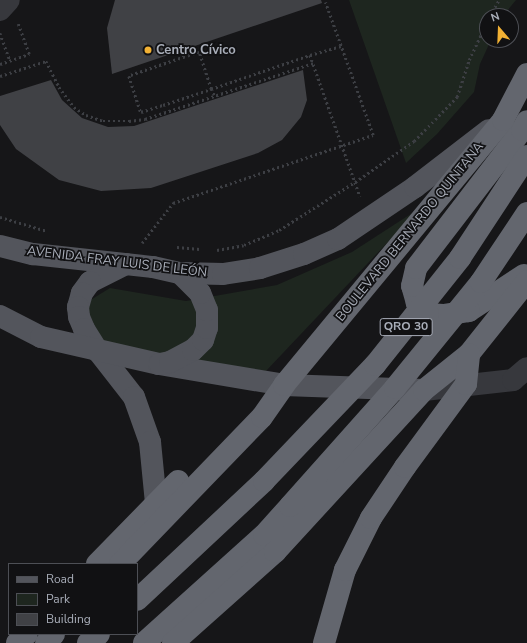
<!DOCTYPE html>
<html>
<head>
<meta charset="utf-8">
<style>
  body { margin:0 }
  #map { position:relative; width:527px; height:643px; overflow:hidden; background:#161618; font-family:"Nunito Sans",sans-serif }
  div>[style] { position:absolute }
  .green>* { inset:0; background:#1e261f }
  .building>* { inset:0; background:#404145 }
  .path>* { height:2.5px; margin-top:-1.25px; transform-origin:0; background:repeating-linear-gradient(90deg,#3d3f44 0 2px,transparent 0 5px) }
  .minor>* { height:22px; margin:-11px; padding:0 11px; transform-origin:11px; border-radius:11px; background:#37383d }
  .major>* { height:22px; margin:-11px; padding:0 11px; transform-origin:11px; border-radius:11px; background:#53555c }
  .highway>* { height:22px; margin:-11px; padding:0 11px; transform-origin:11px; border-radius:11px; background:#63666e }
  .highway-bridge>* { height:22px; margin:-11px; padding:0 11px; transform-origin:11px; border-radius:11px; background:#63666e }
  .dots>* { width:11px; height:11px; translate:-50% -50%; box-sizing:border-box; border:2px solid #111113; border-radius:50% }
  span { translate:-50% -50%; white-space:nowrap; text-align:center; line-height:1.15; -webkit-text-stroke:3.5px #111113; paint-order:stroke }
  .shield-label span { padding:1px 3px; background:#111113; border:1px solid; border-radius:3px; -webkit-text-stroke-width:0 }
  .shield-label { font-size:12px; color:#a8adb8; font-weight:700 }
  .poi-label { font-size:13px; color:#a8adb8; font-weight:700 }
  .left { translate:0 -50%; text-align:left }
  .street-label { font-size:13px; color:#a8adb8 }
  .legend { position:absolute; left:8px; top:563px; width:130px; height:72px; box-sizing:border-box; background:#111113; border:1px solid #4d4f55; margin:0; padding:5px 7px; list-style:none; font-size:12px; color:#a8adb8 }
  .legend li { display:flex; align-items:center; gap:8px; height:20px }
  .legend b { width:20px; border:1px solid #4d4f55 }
  .north { position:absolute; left:479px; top:8px; width:40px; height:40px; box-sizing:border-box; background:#111113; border:1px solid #4d4f55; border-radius:50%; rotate:341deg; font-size:11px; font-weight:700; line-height:16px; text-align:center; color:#a8adb8 }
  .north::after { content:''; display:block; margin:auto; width:14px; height:18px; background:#f2b134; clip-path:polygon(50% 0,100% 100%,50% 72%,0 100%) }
</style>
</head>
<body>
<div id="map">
  <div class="green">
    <div style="clip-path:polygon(349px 0,516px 0,503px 16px,487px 16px,487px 40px,491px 40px,480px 64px,474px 92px,437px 134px,406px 163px)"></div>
    <div style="clip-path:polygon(420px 208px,266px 371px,100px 346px,84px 304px,110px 288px,186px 301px,277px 285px,352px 252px)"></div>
  </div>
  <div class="building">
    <div style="clip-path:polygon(115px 0,321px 0,322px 3px,112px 74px,107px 28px)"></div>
    <div style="clip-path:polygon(303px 70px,307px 100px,301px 117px,282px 140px,258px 153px,151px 188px,101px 191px,59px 180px,16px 149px,0 125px,0 96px,51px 80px,62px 100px,82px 118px,108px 127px,134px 126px)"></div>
  </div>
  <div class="path">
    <div style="left:490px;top:16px;width:18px;rotate:-61deg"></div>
    <div style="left:0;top:33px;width:30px;rotate:70deg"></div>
    <div style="left:310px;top:55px;width:150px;rotate:70.5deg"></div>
    <div style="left:0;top:64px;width:31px;rotate:-19deg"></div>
    <div style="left:29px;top:54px;width:32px;rotate:-110deg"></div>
    <div style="left:0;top:76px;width:48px;rotate:-18.1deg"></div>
    <div style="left:46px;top:61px;width:29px;rotate:63deg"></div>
    <div style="left:59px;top:87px;width:25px;rotate:53deg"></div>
    <div style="left:74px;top:107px;width:14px;rotate:34deg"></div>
    <div style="left:86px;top:115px;width:18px;rotate:19deg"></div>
    <div style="left:103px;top:121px;width:26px"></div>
    <div style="left:129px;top:121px;width:16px;rotate:-7deg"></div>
    <div style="left:145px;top:119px;width:177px;rotate:-18.4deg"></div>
    <div style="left:214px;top:95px;width:7px;rotate:-117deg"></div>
    <div style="left:211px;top:89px;width:39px;rotate:-108deg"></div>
    <div style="left:199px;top:52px;width:74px;rotate:161.1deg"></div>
    <div style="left:129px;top:76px;width:38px;rotate:72deg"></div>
    <div style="left:141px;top:112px;width:23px;rotate:-18deg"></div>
    <div style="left:163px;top:105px;width:51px;rotate:-18.4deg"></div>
    <div style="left:211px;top:89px;width:105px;rotate:-19deg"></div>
    <div style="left:310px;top:55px;width:32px;rotate:-16deg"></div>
    <div style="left:0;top:217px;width:49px;rotate:16.6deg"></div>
    <div style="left:142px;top:243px;width:51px;rotate:-52.2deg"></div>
    <div style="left:173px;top:203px;width:211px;rotate:-18.8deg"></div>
    <div style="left:373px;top:135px;width:141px;rotate:-109.8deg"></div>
    <div style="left:177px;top:247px;width:23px;rotate:5deg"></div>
    <div style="left:217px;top:250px;width:27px;rotate:-10deg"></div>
    <div style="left:244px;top:245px;width:38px;rotate:-23deg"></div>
    <div style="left:279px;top:230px;width:90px;rotate:-32.3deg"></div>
    <div style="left:355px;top:182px;width:72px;rotate:-34.8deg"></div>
    <div style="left:414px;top:141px;width:62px;rotate:-45.7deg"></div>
    <div style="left:457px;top:97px;width:39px;rotate:-72deg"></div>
    <div style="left:469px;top:60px;width:42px;rotate:-64.7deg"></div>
  </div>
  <div class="minor">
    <div style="left:0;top:10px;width:13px;rotate:-48deg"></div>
    <div style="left:424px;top:390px;width:90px;rotate:-6.4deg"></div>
    <div style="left:513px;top:380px;width:18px;rotate:-41deg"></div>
  </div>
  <div class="major">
    <div style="left:0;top:246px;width:34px;rotate:14deg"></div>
    <div style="left:33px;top:254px;width:121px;rotate:6.2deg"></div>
    <div style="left:153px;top:267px;width:28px;rotate:13deg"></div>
    <div style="left:180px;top:273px;width:43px;rotate:1.3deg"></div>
    <div style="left:223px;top:274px;width:37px;rotate:-9deg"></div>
    <div style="left:260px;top:268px;width:46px;rotate:-17.7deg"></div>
    <div style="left:304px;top:254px;width:37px;rotate:-24deg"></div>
    <div style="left:338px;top:239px;width:93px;rotate:-34deg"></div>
    <div style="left:415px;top:187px;width:93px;rotate:-37.6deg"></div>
    <div style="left:126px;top:264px;width:40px;rotate:153.4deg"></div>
    <div style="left:90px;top:282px;width:14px;rotate:126deg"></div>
    <div style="left:82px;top:293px;width:15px;rotate:106deg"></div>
    <div style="left:78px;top:307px;width:10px;rotate:84deg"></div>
    <div style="left:79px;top:317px;width:13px;rotate:67deg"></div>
    <div style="left:84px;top:329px;width:26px;rotate:58deg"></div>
    <div style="left:98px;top:351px;width:58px;rotate:52deg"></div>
    <div style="left:134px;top:397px;width:48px;rotate:70.4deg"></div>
    <div style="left:150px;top:442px;width:61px;rotate:84.4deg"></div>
    <div style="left:0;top:316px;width:46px;rotate:27.1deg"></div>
    <div style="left:41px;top:337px;width:121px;rotate:12.9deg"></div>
    <div style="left:159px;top:364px;width:127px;rotate:9.5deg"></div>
    <div style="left:284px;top:385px;width:140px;rotate:2deg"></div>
    <div style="left:160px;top:364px;width:10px;rotate:-11deg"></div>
    <div style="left:170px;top:362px;width:26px;rotate:-28deg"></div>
    <div style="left:193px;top:350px;width:14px;rotate:-45deg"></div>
    <div style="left:203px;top:340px;width:13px;rotate:-72deg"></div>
    <div style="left:207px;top:328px;width:18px;rotate:-90deg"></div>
    <div style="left:207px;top:310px;width:18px;rotate:-112deg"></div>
    <div style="left:200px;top:293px;width:28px;rotate:-135deg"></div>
  </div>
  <div class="highway">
    <div style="left:524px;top:275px;width:66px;rotate:146.8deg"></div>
    <div style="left:469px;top:311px;width:26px;rotate:171deg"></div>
    <div style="left:443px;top:315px;width:15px;rotate:-176deg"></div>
    <div style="left:428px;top:314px;width:16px;rotate:-135deg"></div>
    <div style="left:417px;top:303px;width:18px;rotate:-106deg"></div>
    <div style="left:412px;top:286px;width:18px;rotate:-77deg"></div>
    <div style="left:416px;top:268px;width:174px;rotate:-52.5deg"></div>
    <div style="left:522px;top:130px;width:10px;rotate:-61deg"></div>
    <div style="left:97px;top:564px;width:116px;rotate:-45.7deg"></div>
    <div style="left:120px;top:564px;width:204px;rotate:-46deg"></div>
    <div style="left:262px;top:417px;width:39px;rotate:-55deg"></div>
    <div style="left:284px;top:385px;width:344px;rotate:-50.4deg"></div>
    <div style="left:503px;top:120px;width:52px;rotate:-62.4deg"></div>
    <div style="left:137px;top:600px;width:174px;rotate:-43.1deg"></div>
    <div style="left:17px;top:643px;width:13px;rotate:-42deg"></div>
    <div style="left:46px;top:643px;width:12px;rotate:-48deg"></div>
    <div style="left:88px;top:643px;width:14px;rotate:-39deg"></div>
    <div style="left:144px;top:643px;width:161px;rotate:-42deg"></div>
    <div style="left:264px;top:535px;width:39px;rotate:-48deg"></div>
    <div style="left:173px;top:643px;width:137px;rotate:-41.7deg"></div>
    <div style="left:275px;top:552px;width:220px;rotate:-47.4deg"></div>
    <div style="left:424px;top:390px;width:58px;rotate:-38.7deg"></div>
    <div style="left:469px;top:354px;width:93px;rotate:-51.5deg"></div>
    <div style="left:324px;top:643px;width:76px;rotate:-74deg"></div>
    <div style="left:345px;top:570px;width:58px;rotate:-63.4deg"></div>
    <div style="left:371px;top:518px;width:61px;rotate:-56.3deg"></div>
    <div style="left:405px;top:467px;width:103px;rotate:-53.7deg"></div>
    <div style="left:466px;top:384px;width:30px;rotate:-84deg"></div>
  </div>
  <div class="highway-bridge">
    <div style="left:264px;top:481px;width:161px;rotate:-46.3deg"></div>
    <div style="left:375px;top:365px;width:137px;rotate:-51.5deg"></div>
    <div style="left:460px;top:258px;width:122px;rotate:-56.7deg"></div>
    <div style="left:290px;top:506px;width:158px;rotate:-48.3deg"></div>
    <div style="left:395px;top:388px;width:136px;rotate:-50.9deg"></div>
    <div style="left:481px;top:282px;width:83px;rotate:-56.3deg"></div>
  </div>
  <div class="dots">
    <div style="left:148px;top:50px;background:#f2b134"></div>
  </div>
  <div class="shield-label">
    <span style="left:406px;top:327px">QRO 30</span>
  </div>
  <div class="poi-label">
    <span class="left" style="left:156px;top:50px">Centro Cívico</span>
  </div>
  <div class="street-label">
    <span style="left:410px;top:232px;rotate:-51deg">BOULEVARD BERNARDO QUINTANA</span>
    <span style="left:117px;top:262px;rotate:7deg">AVENIDA FRAY LUIS DE LEÓN</span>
  </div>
  <ul class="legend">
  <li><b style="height:5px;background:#53555c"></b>Road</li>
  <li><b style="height:11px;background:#1e261f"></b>Park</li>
  <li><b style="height:11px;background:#404145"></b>Building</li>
  </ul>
  <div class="north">N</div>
</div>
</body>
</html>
